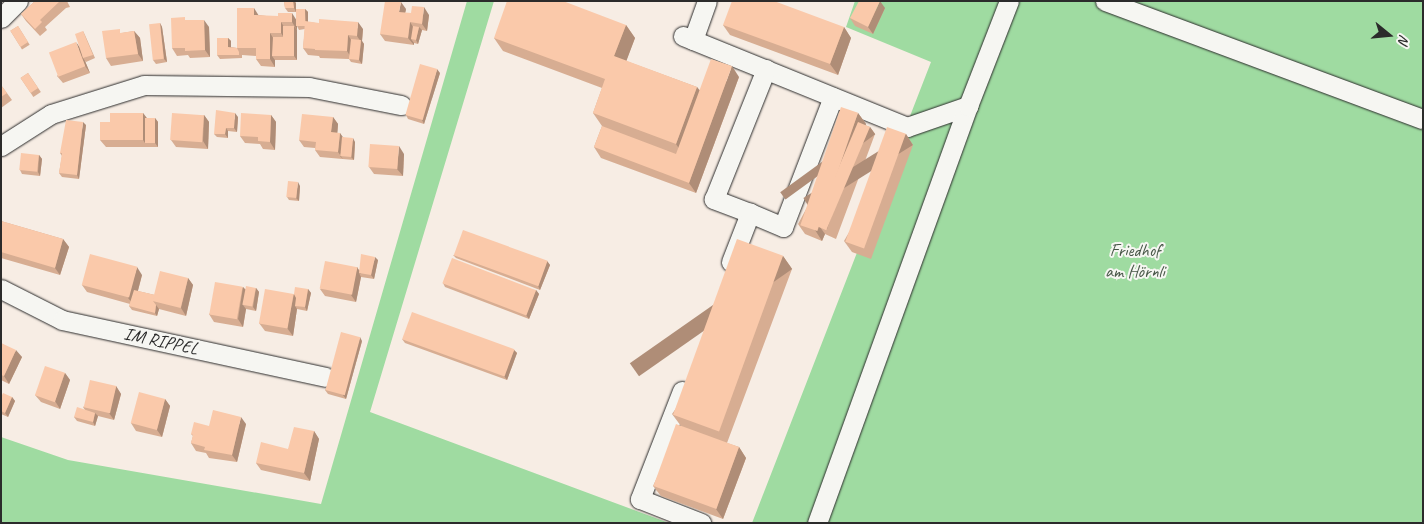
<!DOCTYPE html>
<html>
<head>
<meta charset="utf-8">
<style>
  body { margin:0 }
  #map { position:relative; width:1424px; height:524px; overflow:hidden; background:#f7ede4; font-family:Caveat,sans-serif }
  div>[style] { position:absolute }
  .green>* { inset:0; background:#9fdba1 }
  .roads { filter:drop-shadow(0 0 1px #2b2b2b) drop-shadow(0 0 1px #2b2b2b) }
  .minor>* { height:19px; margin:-9.5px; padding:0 9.5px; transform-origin:9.5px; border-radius:9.5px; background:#f6f6f2 }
  .wall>* { inset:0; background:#d7ad92; transform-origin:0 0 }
  .shaded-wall>* { inset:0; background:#af8d77; transform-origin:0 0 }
  .building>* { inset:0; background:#fac9aa; transform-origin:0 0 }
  span { translate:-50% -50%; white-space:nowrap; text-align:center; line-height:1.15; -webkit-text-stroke:4px #f6f6f2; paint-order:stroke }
  .park-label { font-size:18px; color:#485748 }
  .street-label { font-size:18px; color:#2b2b2b }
  .frame { position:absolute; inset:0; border:2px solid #2b2b2b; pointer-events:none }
  .north { position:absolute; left:1364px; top:10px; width:50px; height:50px; -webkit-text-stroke:4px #f6f6f2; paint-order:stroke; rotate:107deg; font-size:14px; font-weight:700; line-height:20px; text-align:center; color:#2b2b2b }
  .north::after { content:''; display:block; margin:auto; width:18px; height:22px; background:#2b2b2b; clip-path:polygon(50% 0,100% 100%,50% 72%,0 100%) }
</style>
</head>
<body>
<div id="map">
  <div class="green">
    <div style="clip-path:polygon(467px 1px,494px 1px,370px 412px,669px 523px,1px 523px,1px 437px,68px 460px,321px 504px)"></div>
    <div style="clip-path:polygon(855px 1px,1423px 1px,1423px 523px,752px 523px,931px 62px,846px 27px)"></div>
  </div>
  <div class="roads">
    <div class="minor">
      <div style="left:1105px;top:1px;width:339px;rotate:20.4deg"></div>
      <div style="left:1px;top:18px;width:24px;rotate:-45deg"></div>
      <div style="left:683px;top:36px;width:242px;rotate:22.1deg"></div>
      <div style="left:907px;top:127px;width:65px;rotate:-19deg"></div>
      <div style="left:693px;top:40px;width:41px;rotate:-70.3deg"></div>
      <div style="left:1px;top:146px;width:59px;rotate:-32.6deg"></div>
      <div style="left:51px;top:114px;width:97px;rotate:-17.3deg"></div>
      <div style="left:144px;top:85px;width:165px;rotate:0.7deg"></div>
      <div style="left:309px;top:87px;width:94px;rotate:11.1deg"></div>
      <div style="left:750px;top:213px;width:39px;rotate:-159deg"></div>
      <div style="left:714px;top:199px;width:140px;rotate:-68.2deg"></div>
      <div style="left:731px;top:262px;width:53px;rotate:-68.8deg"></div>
      <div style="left:750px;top:213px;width:36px;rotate:23deg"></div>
      <div style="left:783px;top:227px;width:139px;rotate:-69deg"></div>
      <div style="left:1px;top:289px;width:68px;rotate:26.9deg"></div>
      <div style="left:62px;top:320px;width:270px;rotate:12.2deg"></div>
      <div style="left:682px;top:391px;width:116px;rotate:111.3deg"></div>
      <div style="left:640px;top:499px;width:66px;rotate:21.5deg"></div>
      <div style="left:817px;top:523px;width:443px;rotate:-70.1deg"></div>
      <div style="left:968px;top:106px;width:113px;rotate:-68.7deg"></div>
    </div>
  </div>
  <div class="wall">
    <div style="clip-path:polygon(35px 1px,67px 1px,70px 7px,66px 8px,45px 27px,47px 30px,40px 36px,26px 21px,21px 14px)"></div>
    <div style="clip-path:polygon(284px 1px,294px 1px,296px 3px,296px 10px,305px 9px,308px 12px,308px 22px,363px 29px,362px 41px,364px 44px,362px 64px,351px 62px,349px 59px,320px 58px,319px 56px,308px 55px,303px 48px,305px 29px,299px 30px,297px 26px,297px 60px,275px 60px,275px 67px,261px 66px,256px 59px,256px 56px,242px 55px,242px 58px,220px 59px,217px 55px,228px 38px,231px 41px,231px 47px,237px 48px,259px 15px,296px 20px,296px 12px,288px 12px,285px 8px)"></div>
    <div style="clip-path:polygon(885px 8px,873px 34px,855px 26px,850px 18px)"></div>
    <div style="clip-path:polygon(406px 9px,405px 13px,429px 15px,427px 31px,422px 30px,418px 44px,414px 43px,414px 45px,385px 41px,380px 34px)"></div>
    <div style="clip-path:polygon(188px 20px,209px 27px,210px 57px,190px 58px,188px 55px,177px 56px,172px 48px)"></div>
    <div style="clip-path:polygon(160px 23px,162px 27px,167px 62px,156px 64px,153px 60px)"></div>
    <div style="clip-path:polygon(626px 25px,635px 38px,626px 61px,697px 87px,699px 90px,739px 77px,696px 193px,601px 158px,594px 147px,602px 126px,593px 113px,602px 88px,503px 51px,494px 38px)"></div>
    <div style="clip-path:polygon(723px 25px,844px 27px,851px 38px,838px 75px,730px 35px)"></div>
    <div style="left:18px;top:26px;width:22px;height:9px;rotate:58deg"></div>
    <div style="clip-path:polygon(83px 31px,85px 35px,95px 58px,86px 62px,85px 61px,90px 73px,63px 83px,57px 76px,80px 48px)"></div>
    <div style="clip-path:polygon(134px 31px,140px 38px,143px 61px,111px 66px,106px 58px,122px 33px)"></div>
    <div style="left:28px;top:73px;width:23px;height:9px;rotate:56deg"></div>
    <div style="clip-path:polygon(440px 73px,424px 124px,408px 119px,406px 115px)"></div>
    <div style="clip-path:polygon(1px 85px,12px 100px,1px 108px)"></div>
    <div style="clip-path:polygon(143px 113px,147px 118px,155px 118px,158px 122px,158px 147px,106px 147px,100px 140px,110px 122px)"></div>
    <div style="clip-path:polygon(858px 113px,866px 124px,865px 125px,870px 127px,875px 134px,836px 239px,825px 234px,822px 241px,805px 234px,798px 224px)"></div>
    <div style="clip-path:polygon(204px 115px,209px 122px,208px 149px,176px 147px,171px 140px)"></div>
    <div style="clip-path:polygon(271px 115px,276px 122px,275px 150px,263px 149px,260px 144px,245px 143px,240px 136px)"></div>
    <div style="clip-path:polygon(238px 117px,237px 132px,228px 131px,228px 138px,217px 137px,214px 134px)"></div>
    <div style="clip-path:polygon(333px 117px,338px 124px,337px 133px,340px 133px,342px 137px,355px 142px,354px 160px,320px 157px,315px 150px,315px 148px,304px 147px,299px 140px)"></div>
    <div style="clip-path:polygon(86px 125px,79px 179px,62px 177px,59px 173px,62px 156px,60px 153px)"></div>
    <div style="clip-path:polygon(906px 134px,913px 145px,871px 259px,852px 252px,844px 241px)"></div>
    <div style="clip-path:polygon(404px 154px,403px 176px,374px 174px,369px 167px)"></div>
    <div style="clip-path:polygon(39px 155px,42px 159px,40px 176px,22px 174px,20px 170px)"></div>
    <div style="clip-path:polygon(300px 186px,299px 201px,289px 200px,287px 197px)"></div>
    <div style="clip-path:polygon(1px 220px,1px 221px,63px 239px,69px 247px,60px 275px,1px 258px)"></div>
    <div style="clip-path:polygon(453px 255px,547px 261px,550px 265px,540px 290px,456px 258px)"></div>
    <div style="clip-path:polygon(783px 256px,792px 269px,727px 443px,739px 447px,746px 458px,723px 519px,661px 496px,653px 486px,681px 426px,672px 414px)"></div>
    <div style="clip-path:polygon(378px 260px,374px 279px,361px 277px,356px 302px,325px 296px,320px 289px,357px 267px,359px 270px)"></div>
    <div style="clip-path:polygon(142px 275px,138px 291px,155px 295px,188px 278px,193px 285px,186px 316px,159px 309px,157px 316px,132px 310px,129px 306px,130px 304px,87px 292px,82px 285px)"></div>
    <div style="clip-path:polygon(443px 283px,536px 290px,539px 294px,529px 319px,445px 287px)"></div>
    <div style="clip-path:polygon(243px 287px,245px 289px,256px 288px,259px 292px,256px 311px,246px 309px,243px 327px,214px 322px,209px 314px)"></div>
    <div style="clip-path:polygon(308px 289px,311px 293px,307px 311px,297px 309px,293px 336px,265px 331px,259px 323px,294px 294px)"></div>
    <div style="clip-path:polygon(402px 339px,514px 350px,517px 353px,507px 380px,405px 343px)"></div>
    <div style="clip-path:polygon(362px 341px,346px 399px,328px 394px,325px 390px)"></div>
    <div style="clip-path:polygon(1px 343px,22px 357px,9px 384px,1px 380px)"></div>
    <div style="clip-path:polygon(65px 373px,70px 380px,60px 409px,41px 402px,35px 395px)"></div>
    <div style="clip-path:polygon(116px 386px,121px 394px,114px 420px,98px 416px,95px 426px,77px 421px,74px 417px,85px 410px,83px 407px)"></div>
    <div style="clip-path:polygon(1px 397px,12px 397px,15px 401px,8px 417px,1px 414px)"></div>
    <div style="clip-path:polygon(165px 399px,170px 406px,162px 437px,136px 431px,131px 423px)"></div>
    <div style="clip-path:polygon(246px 424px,237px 462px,209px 458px,206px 453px,196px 451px,191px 443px,193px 436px,191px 434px,209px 426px)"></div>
    <div style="clip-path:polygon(314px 431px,319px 439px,310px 481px,261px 470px,256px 463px,288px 449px)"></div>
  </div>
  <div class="shaded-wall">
    <div style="clip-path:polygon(293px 1px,294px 1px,296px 3px,296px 12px,294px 8px)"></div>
    <div style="clip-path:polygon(880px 1px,885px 8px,873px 34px,868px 27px)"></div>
    <div style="clip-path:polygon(401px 2px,406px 9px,404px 19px,399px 12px)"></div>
    <div style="clip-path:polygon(424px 7px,429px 15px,427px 31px,422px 24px)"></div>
    <div style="clip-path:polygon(254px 8px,259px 16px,254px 15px)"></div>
    <div style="clip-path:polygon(305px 9px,308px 12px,308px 29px,306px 25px)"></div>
    <div style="clip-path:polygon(292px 13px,297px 21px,297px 30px,292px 22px)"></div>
    <div style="clip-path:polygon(204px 20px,209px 27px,210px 57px,205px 50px)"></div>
    <div style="clip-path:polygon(281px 22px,286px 30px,286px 41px,281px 33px)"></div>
    <div style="clip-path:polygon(358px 22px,363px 29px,362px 41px,364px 44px,362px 64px,359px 60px,361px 42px,357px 36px)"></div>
    <div style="clip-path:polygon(410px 22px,415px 30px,411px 39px,414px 43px,414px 45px,408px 38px)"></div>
    <div style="clip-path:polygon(160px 23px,162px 27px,167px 62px,164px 59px)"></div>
    <div style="clip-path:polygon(626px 25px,635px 38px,623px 70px,614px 56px)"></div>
    <div style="clip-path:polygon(294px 26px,297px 30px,297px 60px,294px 56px)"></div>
    <div style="clip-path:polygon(419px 27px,422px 30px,418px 44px,416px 40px)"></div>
    <div style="clip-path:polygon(844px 27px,851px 38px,838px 75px,830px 64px)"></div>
    <div style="clip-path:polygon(134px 31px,140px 38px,143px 61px,138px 54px)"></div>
    <div style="clip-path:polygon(270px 33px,275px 41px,272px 56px,275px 60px,275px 67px,270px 59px)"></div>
    <div style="clip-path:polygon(348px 35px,353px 43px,352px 59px,347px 51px)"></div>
    <div style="clip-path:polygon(228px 38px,231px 41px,231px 51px,228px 47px)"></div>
    <div style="clip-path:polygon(76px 42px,81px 49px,83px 58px,85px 61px,90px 73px,85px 66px)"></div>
    <div style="clip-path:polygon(732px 66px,739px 77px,696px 193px,689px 183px)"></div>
    <div style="clip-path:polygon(437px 69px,440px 73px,424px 124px,422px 120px)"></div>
    <div style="clip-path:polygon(697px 87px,707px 100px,685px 158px,676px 144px)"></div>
    <div style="clip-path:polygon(143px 113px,148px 120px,145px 143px,143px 140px)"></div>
    <div style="clip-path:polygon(235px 113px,238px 117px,237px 132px,234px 128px)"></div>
    <div style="clip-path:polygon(858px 113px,866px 124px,827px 229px,820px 227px,825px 234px,822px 241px,815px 230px)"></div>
    <div style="clip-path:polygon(204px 115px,209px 122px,208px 149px,203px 141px)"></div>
    <div style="clip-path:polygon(271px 115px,276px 122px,275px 150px,270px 142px)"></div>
    <div style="clip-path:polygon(333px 117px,338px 124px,337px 139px,331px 132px)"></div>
    <div style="clip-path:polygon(155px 118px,158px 122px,158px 147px,155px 143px)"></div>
    <div style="clip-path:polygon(83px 122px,86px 125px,79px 179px,77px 175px)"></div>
    <div style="left:870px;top:127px;width:9px;height:111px;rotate:54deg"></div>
    <div style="clip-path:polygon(226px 128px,228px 131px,228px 138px,225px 134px)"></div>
    <div style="clip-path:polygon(340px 133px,345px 140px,340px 156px,343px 159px,338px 152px)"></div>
    <div style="left:906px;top:134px;width:13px;height:121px;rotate:58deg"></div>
    <div style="clip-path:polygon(353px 138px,355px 142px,354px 160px,351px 157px)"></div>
    <div style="clip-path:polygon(399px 146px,404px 154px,403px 176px,397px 169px)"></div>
    <div style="clip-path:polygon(39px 155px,42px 159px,40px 176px,38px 172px)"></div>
    <div style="clip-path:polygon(298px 182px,300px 186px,299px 201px,296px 198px)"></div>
    <div style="clip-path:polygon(63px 239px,69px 247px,60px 275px,55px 268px)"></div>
    <div style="left:783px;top:256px;width:16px;height:187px;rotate:55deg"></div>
    <div style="clip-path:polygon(375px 257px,378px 260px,374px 279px,371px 275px)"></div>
    <div style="clip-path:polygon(547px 261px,550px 265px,540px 290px,538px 286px)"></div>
    <div style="clip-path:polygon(137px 267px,142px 275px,134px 305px,128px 298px)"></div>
    <div style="clip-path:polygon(357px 267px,361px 274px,359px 273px,361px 277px,356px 302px,351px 295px)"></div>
    <div style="clip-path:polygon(188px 278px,193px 285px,186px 316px,181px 308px)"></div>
    <div style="clip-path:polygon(243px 287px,249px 294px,243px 305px,246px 309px,243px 327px,238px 319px)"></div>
    <div style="clip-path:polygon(256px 288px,259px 292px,256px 311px,253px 307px)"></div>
    <div style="clip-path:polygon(308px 289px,311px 293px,307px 311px,305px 307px)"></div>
    <div style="clip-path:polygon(536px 290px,539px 294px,529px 319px,526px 315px)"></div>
    <div style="clip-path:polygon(294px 294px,299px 302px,295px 306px,297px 309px,293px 336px,287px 328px)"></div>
    <div style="clip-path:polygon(156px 305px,159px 309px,157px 316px,155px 313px)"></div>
    <div style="clip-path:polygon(360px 337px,362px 341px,346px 399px,343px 395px)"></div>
    <div style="clip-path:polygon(16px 350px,22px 357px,9px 384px,4px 376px)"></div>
    <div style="clip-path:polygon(514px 350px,517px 353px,507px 380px,504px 376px)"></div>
    <div style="clip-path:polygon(65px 373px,70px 380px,60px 409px,55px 401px)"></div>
    <div style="clip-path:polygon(116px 386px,121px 394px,114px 420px,109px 413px)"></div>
    <div style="clip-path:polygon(12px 397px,15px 401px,8px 417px,5px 413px)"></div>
    <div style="clip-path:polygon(165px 399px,170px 406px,162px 437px,157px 430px)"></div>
    <div style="clip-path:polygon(95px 413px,98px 416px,95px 426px,93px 422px)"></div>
    <div style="clip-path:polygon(241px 417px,246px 424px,237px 462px,232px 455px)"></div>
    <div style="clip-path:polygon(314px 431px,319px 439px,310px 481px,304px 473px)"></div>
    <div style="clip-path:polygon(739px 447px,746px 458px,723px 519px,716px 509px)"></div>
  </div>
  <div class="building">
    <div style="clip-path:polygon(35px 1px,60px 1px,40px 20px,42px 22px,35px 29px,21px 14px)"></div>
    <div style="clip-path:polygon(284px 1px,293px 1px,294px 8px,285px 8px)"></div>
    <div style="clip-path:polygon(385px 1px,401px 2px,399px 12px,411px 13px,412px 6px,424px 7px,422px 24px,410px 22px,408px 38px,380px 34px)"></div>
    <div style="clip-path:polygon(507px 1px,563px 1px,626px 25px,614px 56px,697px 87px,676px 144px,593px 113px,605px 79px,494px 38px)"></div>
    <div style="clip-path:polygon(732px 1px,774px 1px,844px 27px,830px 64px,723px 25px)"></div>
    <div style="clip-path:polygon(859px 1px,880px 1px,868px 27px,850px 18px)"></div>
    <div style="clip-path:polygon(237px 8px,254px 8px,254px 15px,278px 16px,278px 13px,292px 13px,292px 22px,281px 22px,281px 33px,270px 33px,270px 59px,256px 59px,256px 48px,237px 48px)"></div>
    <div style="left:296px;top:9px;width:9px;height:17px"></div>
    <div style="clip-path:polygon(185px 17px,185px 20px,204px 20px,205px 50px,185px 51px,185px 48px,172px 48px,171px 18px)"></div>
    <div style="clip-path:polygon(319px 19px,358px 22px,357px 36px,348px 35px,347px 51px,315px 50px,315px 49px,303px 48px,305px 21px,319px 23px)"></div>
    <div style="left:160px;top:23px;width:36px;height:11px;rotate:84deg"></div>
    <div style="left:18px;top:26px;width:19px;height:9px;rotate:58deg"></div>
    <div style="clip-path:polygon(283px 26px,294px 26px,294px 56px,272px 56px,273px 37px,283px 37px)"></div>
    <div style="clip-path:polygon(413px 26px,419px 27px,416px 40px,411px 39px)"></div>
    <div style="clip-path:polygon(120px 29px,120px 33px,134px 31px,138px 54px,106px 58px,102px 31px)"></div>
    <div style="clip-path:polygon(83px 31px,93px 55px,83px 58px,75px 34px)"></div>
    <div style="clip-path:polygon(217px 38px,228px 38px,228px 47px,237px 48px,239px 52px,239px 55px,217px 55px)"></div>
    <div style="left:351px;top:39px;width:10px;height:20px;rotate:6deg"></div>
    <div style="left:76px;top:42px;width:26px;height:29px;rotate:69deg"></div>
    <div style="clip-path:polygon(711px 59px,732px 66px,689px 183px,594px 147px,602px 126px,676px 154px)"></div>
    <div style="left:420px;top:64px;width:18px;height:53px;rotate:16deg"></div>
    <div style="left:28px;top:73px;width:18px;height:9px;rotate:56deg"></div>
    <div style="clip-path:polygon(1px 85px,7px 93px,1px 97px)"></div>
    <div style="left:841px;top:107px;width:18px;height:125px;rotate:19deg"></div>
    <div style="clip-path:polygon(216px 110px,235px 113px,234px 128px,226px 128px,225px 134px,214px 134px)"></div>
    <div style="clip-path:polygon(110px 113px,143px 113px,143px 140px,100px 140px,100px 122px,110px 122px)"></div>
    <div style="left:172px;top:113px;width:32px;height:27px;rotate:4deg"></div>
    <div style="clip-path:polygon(241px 113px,271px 115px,270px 142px,258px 141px,258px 137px,240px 136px)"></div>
    <div style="clip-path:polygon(302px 114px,333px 117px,331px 132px,340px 133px,338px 152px,315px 150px,316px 142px,299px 140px)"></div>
    <div style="left:145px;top:118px;width:10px;height:25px"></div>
    <div style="clip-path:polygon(66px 120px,83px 122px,77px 175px,59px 173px,62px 153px,60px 153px)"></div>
    <div style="left:858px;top:122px;width:13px;height:112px;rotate:23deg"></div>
    <div style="left:887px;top:127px;width:20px;height:122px;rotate:20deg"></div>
    <div style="left:342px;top:137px;width:11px;height:19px;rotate:5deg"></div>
    <div style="left:370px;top:144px;width:29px;height:23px;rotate:4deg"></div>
    <div style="left:21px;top:153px;width:18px;height:17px;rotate:6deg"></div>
    <div style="left:288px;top:181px;width:10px;height:16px;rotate:6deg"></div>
    <div style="clip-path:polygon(1px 221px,63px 239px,55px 268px,1px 252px)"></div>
    <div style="left:463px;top:230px;width:90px;height:27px;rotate:20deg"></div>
    <div style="left:737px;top:239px;width:49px;height:187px;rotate:20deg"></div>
    <div style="left:90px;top:254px;width:49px;height:32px;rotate:15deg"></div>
    <div style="clip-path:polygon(361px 254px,375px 257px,371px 275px,359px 273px)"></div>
    <div style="left:452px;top:258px;width:90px;height:27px;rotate:21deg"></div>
    <div style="left:325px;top:261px;width:33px;height:28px;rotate:11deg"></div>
    <div style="left:160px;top:271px;width:29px;height:31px;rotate:14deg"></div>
    <div style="left:215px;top:282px;width:28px;height:33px;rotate:10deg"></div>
    <div style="left:246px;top:286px;width:10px;height:19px;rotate:11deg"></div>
    <div style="clip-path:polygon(295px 287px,308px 289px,305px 307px,295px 306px,296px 298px,294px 294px)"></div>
    <div style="left:265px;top:289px;width:29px;height:35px;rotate:10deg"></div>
    <div style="clip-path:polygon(134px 290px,155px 295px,153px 301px,156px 305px,155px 313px,129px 306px)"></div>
    <div style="left:412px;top:312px;width:109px;height:29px;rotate:20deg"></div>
    <div style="left:341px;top:332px;width:20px;height:60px;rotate:15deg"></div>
    <div style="clip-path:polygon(1px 343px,16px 350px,4px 376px,1px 375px)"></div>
    <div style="left:45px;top:366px;width:21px;height:31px;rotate:19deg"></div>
    <div style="left:90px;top:380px;width:27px;height:28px;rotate:13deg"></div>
    <div style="left:139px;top:392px;width:27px;height:32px;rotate:15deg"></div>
    <div style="clip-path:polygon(3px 393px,12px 397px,5px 413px,1px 411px,1px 397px)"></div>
    <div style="clip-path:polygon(77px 407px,95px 413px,93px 422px,74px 417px)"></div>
    <div style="clip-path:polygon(213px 410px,241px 417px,232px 455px,204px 450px,205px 447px,191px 443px,193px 435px,191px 434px,194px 422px,209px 426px)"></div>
    <div style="left:676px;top:424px;width:67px;height:66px;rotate:20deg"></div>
    <div style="clip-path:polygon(294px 427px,314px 431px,304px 473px,256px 463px,261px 442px,288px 449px)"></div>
  </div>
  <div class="park-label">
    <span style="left:1135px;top:261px">Friedhof<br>am Hörnli</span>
  </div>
  <div class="street-label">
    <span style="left:161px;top:341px;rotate:12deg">IM RIPPEL</span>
  </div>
  <div class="frame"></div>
  <div class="north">N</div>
</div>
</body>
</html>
